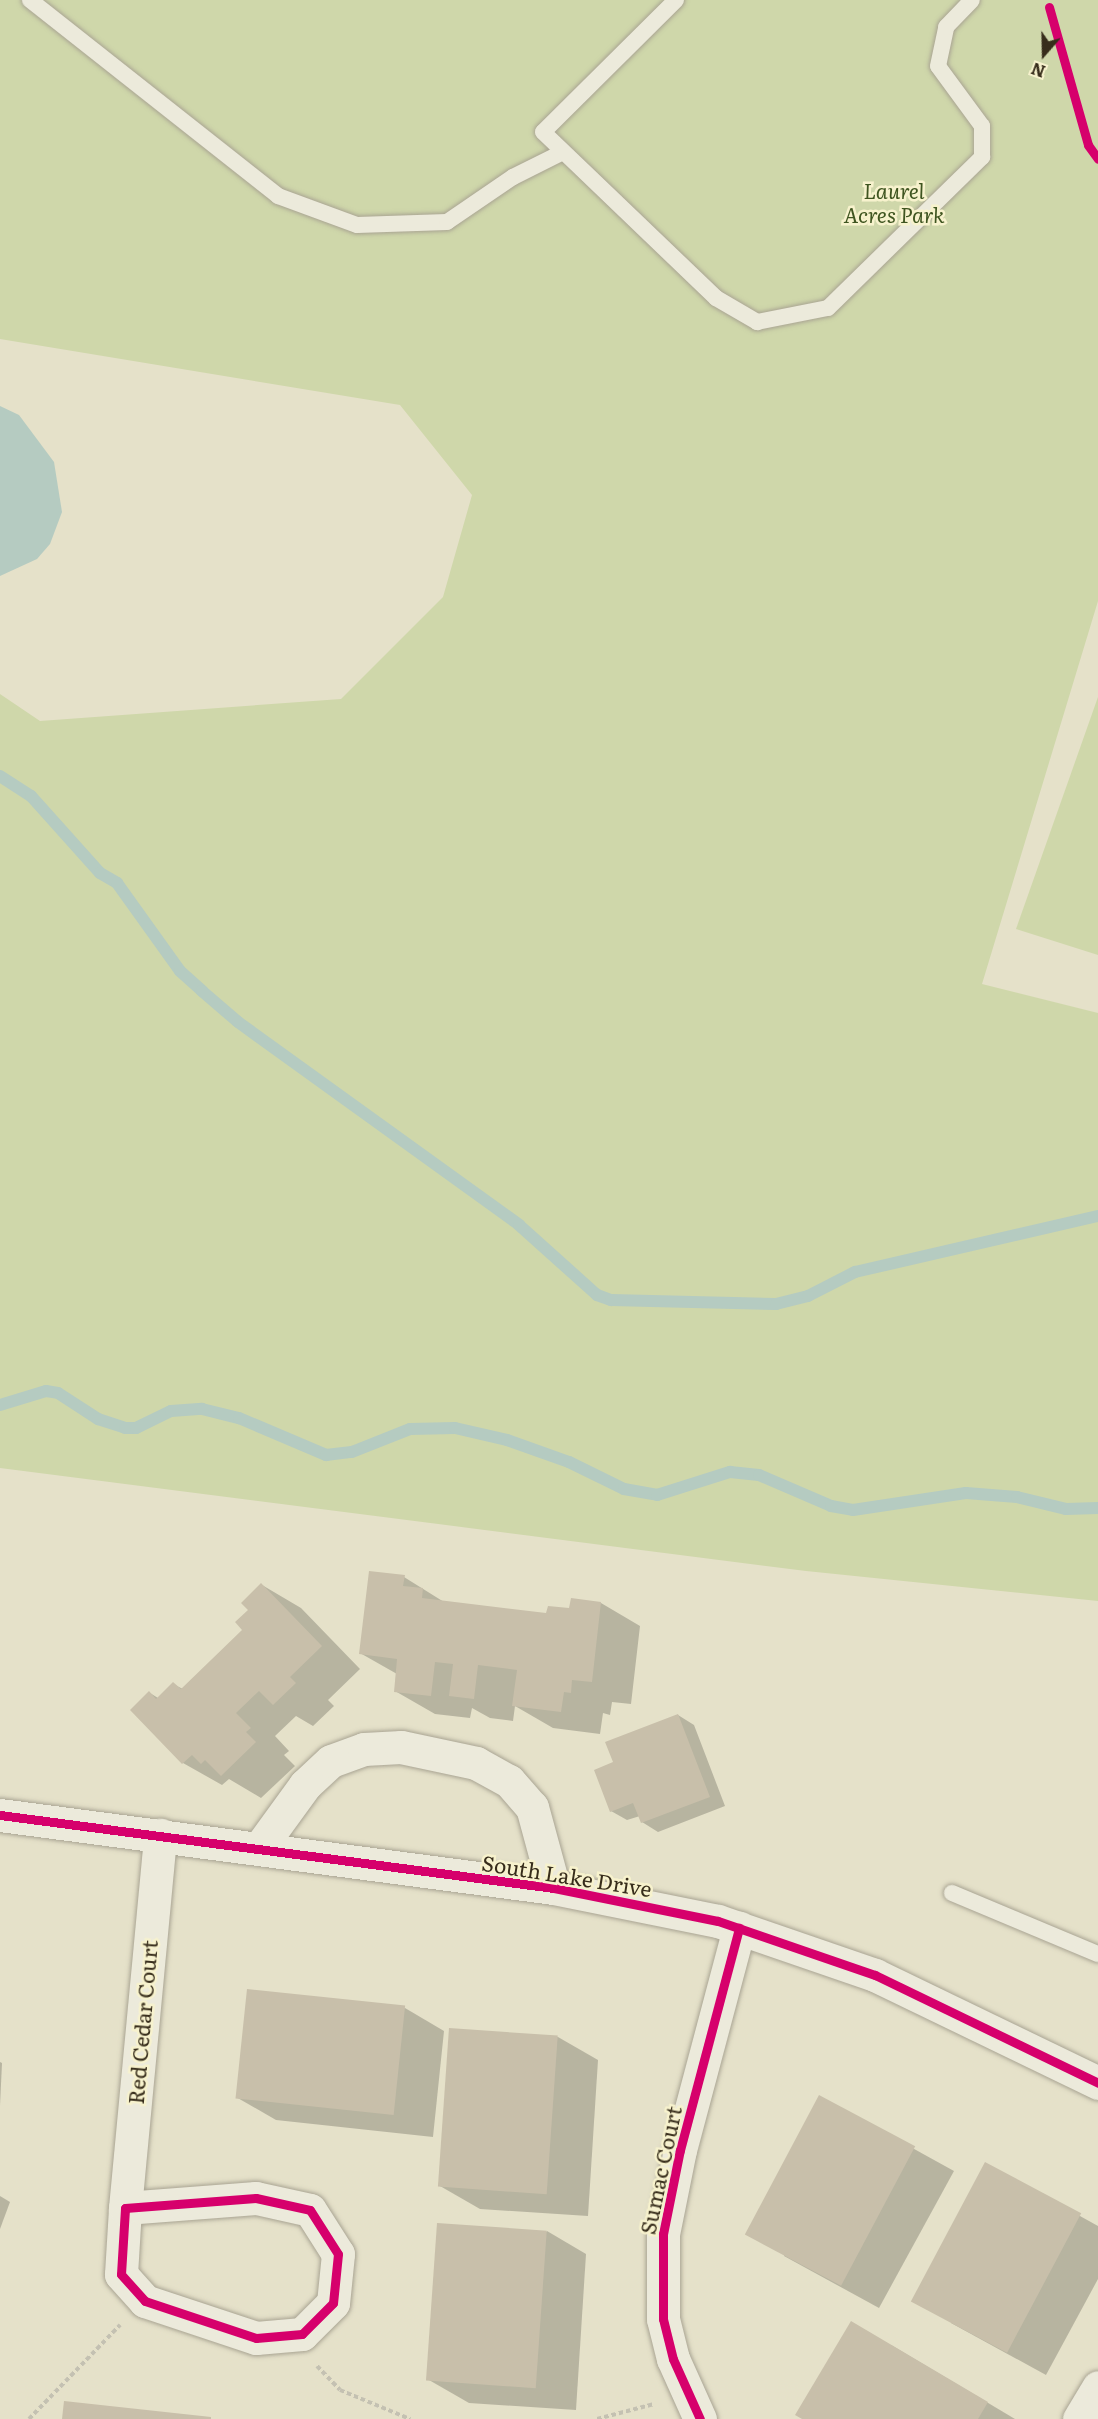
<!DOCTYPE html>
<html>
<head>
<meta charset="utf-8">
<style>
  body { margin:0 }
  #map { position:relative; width:1098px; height:2419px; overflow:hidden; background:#e5e1c9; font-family:Literata,serif }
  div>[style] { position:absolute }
  .green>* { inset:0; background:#cfd7aa }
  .water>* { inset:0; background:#b5cbc1 }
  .shadow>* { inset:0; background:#0003 }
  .stream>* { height:12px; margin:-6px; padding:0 6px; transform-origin:6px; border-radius:6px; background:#b5cbc1 }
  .building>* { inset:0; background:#c8bfaa; transform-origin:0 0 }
  .path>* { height:4px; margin-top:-2px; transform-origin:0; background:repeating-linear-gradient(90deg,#c4c1b2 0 4.5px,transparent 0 7.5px) }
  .roads { filter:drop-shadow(0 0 2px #a9a493) drop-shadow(0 0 2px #a9a493) }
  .service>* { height:16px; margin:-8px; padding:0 8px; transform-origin:8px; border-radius:8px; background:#eceadb }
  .minor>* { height:33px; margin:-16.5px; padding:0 16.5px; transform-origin:16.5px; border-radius:16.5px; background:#eceadb }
  .cycleway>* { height:9px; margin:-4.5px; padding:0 4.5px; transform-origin:4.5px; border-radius:4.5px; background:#d6006c }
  span { translate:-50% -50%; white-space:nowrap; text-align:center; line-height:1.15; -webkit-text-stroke:5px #f7f2cd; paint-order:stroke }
  .park-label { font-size:21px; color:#3f5520; font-style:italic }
  .street-label { font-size:21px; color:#372d1b }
  .north { position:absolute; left:1014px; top:24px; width:60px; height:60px; -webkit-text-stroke:4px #f7f2cd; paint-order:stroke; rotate:200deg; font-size:16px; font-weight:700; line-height:24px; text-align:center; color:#372d1b }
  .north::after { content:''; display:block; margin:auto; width:21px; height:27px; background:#372d1b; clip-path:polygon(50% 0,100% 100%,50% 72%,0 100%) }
</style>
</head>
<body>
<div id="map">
  <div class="green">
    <div style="clip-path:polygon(0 0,1098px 0,1098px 601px,982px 984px,1098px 1013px,1098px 1601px,806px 1571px,0 1468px,0 694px,40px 721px,341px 699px,443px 597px,472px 495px,400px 405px,0 339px)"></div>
    <div style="clip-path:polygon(1098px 697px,1098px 955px,1016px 929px)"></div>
  </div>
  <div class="water">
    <div style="clip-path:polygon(0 406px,19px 415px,54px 462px,62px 512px,50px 544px,37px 559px,0 576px)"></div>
  </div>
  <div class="shadow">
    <div style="clip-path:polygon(404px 1577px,444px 1602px,548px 1615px,571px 1610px,572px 1600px,601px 1603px,640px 1626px,631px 1704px,612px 1702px,610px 1715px,603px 1713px,600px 1734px,553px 1728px,515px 1706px,513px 1721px,490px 1718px,472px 1708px,470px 1718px,435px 1714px,395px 1691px,397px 1674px,360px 1653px)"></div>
    <div style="clip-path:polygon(262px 1585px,301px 1608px,360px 1669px,328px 1700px,334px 1706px,313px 1726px,296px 1716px,275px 1736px,289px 1751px,284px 1755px,295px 1766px,261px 1798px,229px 1779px,222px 1785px,183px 1763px,150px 1693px,158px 1698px,173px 1684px,183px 1689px,244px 1630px)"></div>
    <div style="clip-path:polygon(678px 1715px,694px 1725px,725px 1806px,658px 1832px,642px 1822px,640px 1816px,627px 1820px,611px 1811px)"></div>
    <div style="clip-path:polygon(405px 2008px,444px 2031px,433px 2137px,276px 2120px,236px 2097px)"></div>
    <div style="clip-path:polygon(450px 2030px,558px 2037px,598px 2060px,588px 2216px,480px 2209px,440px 2186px)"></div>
    <div style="clip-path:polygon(0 2062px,2px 2063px,0 2106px)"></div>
    <div style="clip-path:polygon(820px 2097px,954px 2171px,879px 2308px,784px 2256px)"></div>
    <div style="clip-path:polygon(986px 2164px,1098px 2226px,1098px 2279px,1046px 2375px,951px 2323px)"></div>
    <div style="clip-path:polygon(0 2196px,10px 2202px,0 2229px)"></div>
    <div style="clip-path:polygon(547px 2231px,586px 2254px,576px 2410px,469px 2403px,429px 2380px)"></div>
    <div style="clip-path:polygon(891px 2345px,1015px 2419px,805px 2419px)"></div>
  </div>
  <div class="stream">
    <div style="left:0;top:776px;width:37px;rotate:33deg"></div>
    <div style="left:31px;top:796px;width:103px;rotate:48.1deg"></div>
    <div style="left:100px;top:873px;width:20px;rotate:30deg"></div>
    <div style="left:117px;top:883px;width:108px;rotate:54.4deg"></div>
    <div style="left:180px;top:971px;width:30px;rotate:42deg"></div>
    <div style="left:202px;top:991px;width:48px;rotate:40.7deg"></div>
    <div style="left:238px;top:1022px;width:347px;rotate:35.8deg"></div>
    <div style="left:519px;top:1225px;width:105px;rotate:41.9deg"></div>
    <div style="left:597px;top:1295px;width:15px;rotate:20deg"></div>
    <div style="left:611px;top:1300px;width:165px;rotate:1.4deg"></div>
    <div style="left:776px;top:1304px;width:33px;rotate:-14deg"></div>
    <div style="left:808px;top:1296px;width:53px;rotate:-27.1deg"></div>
    <div style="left:855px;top:1272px;width:249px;rotate:-13deg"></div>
    <div style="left:0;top:1405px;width:48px;rotate:-16.9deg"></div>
    <div style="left:46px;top:1391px;width:12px;rotate:9deg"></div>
    <div style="left:58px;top:1393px;width:48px;rotate:33deg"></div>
    <div style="left:98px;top:1419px;width:28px;rotate:18deg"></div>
    <div style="left:125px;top:1428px;width:11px"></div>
    <div style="left:136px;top:1428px;width:39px;rotate:-26deg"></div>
    <div style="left:171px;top:1411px;width:31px;rotate:-4deg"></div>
    <div style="left:202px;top:1409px;width:38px;rotate:14deg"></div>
    <div style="left:239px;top:1418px;width:95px;rotate:23deg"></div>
    <div style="left:326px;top:1455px;width:26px;rotate:-7deg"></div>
    <div style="left:352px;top:1452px;width:62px;rotate:-21.6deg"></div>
    <div style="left:410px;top:1429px;width:45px;rotate:-1.3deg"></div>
    <div style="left:455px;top:1428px;width:53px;rotate:13deg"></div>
    <div style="left:507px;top:1440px;width:66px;rotate:19.5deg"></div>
    <div style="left:569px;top:1462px;width:61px;rotate:26.1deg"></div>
    <div style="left:624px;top:1489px;width:34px;rotate:10deg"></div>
    <div style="left:657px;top:1495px;width:77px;rotate:-17.5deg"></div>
    <div style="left:730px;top:1472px;width:29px;rotate:6deg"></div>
    <div style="left:759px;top:1475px;width:78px;rotate:23.3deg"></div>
    <div style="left:831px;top:1506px;width:22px;rotate:10deg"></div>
    <div style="left:853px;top:1510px;width:114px;rotate:-8.6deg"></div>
    <div style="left:966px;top:1493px;width:51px;rotate:4.5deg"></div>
    <div style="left:1017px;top:1497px;width:50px;rotate:13.8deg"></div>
    <div style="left:1066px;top:1509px;width:32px;rotate:-2deg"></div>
  </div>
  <div class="building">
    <div style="clip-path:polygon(369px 1571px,405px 1575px,403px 1586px,423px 1588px,422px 1598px,546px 1613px,548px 1606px,569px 1608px,571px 1598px,601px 1602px,592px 1682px,572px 1680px,571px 1693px,564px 1692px,561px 1712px,512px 1706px,517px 1670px,478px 1665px,474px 1699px,449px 1696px,453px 1664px,435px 1662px,431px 1696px,394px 1692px,397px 1659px,359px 1654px)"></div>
    <div style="clip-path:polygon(261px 1583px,322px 1646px,290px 1677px,296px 1683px,273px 1705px,259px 1691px,236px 1713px,251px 1728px,246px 1732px,256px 1742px,221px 1776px,205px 1760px,201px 1764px,192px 1755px,182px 1764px,130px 1710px,149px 1691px,156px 1699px,173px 1682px,181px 1689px,242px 1630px,235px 1622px,248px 1610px,241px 1603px)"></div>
    <div style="clip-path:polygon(678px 1714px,710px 1797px,641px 1823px,633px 1803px,610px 1812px,594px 1770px,613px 1762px,605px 1742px)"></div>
    <div style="left:247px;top:1989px;width:159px;height:110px;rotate:6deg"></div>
    <div style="left:449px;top:2028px;width:109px;height:159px;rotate:4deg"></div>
    <div style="left:819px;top:2095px;width:109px;height:158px;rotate:28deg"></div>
    <div style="left:985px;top:2162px;width:109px;height:158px;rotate:28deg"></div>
    <div style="left:437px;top:2223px;width:110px;height:158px;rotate:4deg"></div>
    <div style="clip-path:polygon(851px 2321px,988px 2402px,978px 2419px,802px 2419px,795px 2415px)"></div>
    <div style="clip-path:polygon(64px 2401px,211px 2417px,211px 2419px,62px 2419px)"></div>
  </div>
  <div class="path">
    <div style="left:317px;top:2366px;width:33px;rotate:46deg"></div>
    <div style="left:340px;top:2390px;width:76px;rotate:22.5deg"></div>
    <div style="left:29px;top:2419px;width:131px;rotate:-45.9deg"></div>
    <div style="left:597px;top:2419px;width:59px;rotate:-14.7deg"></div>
  </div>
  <div class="roads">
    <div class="service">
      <div style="left:30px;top:0;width:316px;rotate:38.3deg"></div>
      <div style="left:278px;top:196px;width:84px;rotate:20.2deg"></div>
      <div style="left:357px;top:225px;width:90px;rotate:-1.9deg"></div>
      <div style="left:447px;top:222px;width:80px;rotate:-34.3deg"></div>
      <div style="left:513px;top:177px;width:54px;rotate:-26.6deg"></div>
      <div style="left:676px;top:0;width:187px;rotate:135.2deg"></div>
      <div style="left:543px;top:132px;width:240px;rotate:43.8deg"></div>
      <div style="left:716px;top:298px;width:48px;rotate:30.3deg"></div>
      <div style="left:757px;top:322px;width:72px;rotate:-11.2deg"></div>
      <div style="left:828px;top:308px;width:216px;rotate:-44.4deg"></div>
      <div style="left:982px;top:157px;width:31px;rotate:-90deg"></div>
      <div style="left:982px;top:126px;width:74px;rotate:-126.3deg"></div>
      <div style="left:938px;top:66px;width:40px;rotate:-78deg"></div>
      <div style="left:946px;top:27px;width:37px;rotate:-46deg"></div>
      <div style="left:952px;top:1893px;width:158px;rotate:22.7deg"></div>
    </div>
    <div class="minor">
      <div style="left:0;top:1815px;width:559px;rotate:7.51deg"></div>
      <div style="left:554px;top:1888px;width:167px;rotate:11.4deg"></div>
      <div style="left:718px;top:1921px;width:166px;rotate:19deg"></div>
      <div style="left:875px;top:1975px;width:248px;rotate:25.8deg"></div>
      <div style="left:260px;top:1847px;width:77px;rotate:-54deg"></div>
      <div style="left:305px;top:1785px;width:35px;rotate:-43deg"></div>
      <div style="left:331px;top:1761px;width:35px;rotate:-20deg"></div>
      <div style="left:364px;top:1749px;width:37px;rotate:-3deg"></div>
      <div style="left:401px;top:1747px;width:77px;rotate:12deg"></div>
      <div style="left:476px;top:1763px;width:38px;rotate:29deg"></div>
      <div style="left:509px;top:1781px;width:35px;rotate:49deg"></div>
      <div style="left:532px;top:1807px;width:84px;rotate:74.8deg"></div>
      <div style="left:256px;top:2198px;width:55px;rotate:12.5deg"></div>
      <div style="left:310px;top:2210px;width:52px;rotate:57.5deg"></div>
      <div style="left:338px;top:2254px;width:49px;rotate:95.8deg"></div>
      <div style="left:333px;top:2303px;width:44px;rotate:135deg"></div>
      <div style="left:302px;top:2334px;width:46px;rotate:175deg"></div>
      <div style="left:256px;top:2338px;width:117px;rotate:-161.6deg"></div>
      <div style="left:145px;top:2301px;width:36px;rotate:-132deg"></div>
      <div style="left:121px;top:2274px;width:66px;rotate:-86.5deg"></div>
      <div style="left:125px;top:2208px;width:131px;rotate:-4.4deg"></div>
      <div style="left:125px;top:2208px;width:375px;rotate:-84.6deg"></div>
      <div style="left:700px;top:2419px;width:66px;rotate:-114.2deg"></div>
      <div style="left:673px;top:2359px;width:41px;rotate:-104deg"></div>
      <div style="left:663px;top:2319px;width:85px;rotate:-90deg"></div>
      <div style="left:663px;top:2234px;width:86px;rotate:-78.6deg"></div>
      <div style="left:680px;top:2150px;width:230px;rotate:-75.1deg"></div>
      <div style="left:1079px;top:2419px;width:37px;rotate:-59deg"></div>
    </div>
  </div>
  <div class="cycleway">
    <div style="left:1049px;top:7px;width:143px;rotate:74.2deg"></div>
    <div style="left:1088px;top:145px;width:17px;rotate:54deg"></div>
    <div style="left:0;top:1815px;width:559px;rotate:7.51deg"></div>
    <div style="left:554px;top:1888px;width:167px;rotate:11.4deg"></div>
    <div style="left:718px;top:1921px;width:166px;rotate:19deg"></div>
    <div style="left:875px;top:1975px;width:248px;rotate:25.8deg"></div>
    <div style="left:256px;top:2198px;width:55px;rotate:12.5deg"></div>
    <div style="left:310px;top:2210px;width:52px;rotate:57.5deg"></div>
    <div style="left:338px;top:2254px;width:49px;rotate:95.8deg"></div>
    <div style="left:333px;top:2303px;width:44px;rotate:135deg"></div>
    <div style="left:302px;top:2334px;width:46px;rotate:175deg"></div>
    <div style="left:256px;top:2338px;width:117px;rotate:-161.6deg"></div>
    <div style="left:145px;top:2301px;width:36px;rotate:-132deg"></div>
    <div style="left:121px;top:2274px;width:66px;rotate:-86.5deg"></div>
    <div style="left:125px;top:2208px;width:131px;rotate:-4.4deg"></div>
    <div style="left:700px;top:2419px;width:66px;rotate:-114.2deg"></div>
    <div style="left:673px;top:2359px;width:41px;rotate:-104deg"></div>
    <div style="left:663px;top:2319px;width:85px;rotate:-90deg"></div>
    <div style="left:663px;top:2234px;width:86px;rotate:-78.6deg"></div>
    <div style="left:680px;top:2150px;width:230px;rotate:-75.1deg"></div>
  </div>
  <div class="park-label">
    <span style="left:894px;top:202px">Laurel<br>Acres Park</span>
  </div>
  <div class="street-label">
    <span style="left:567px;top:1875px;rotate:9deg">South Lake Drive</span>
    <span style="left:142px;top:2022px;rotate:-85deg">Red Cedar Court</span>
    <span style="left:660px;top:2170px;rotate:-78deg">Sumac Court</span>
  </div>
  <div class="north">N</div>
</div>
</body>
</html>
